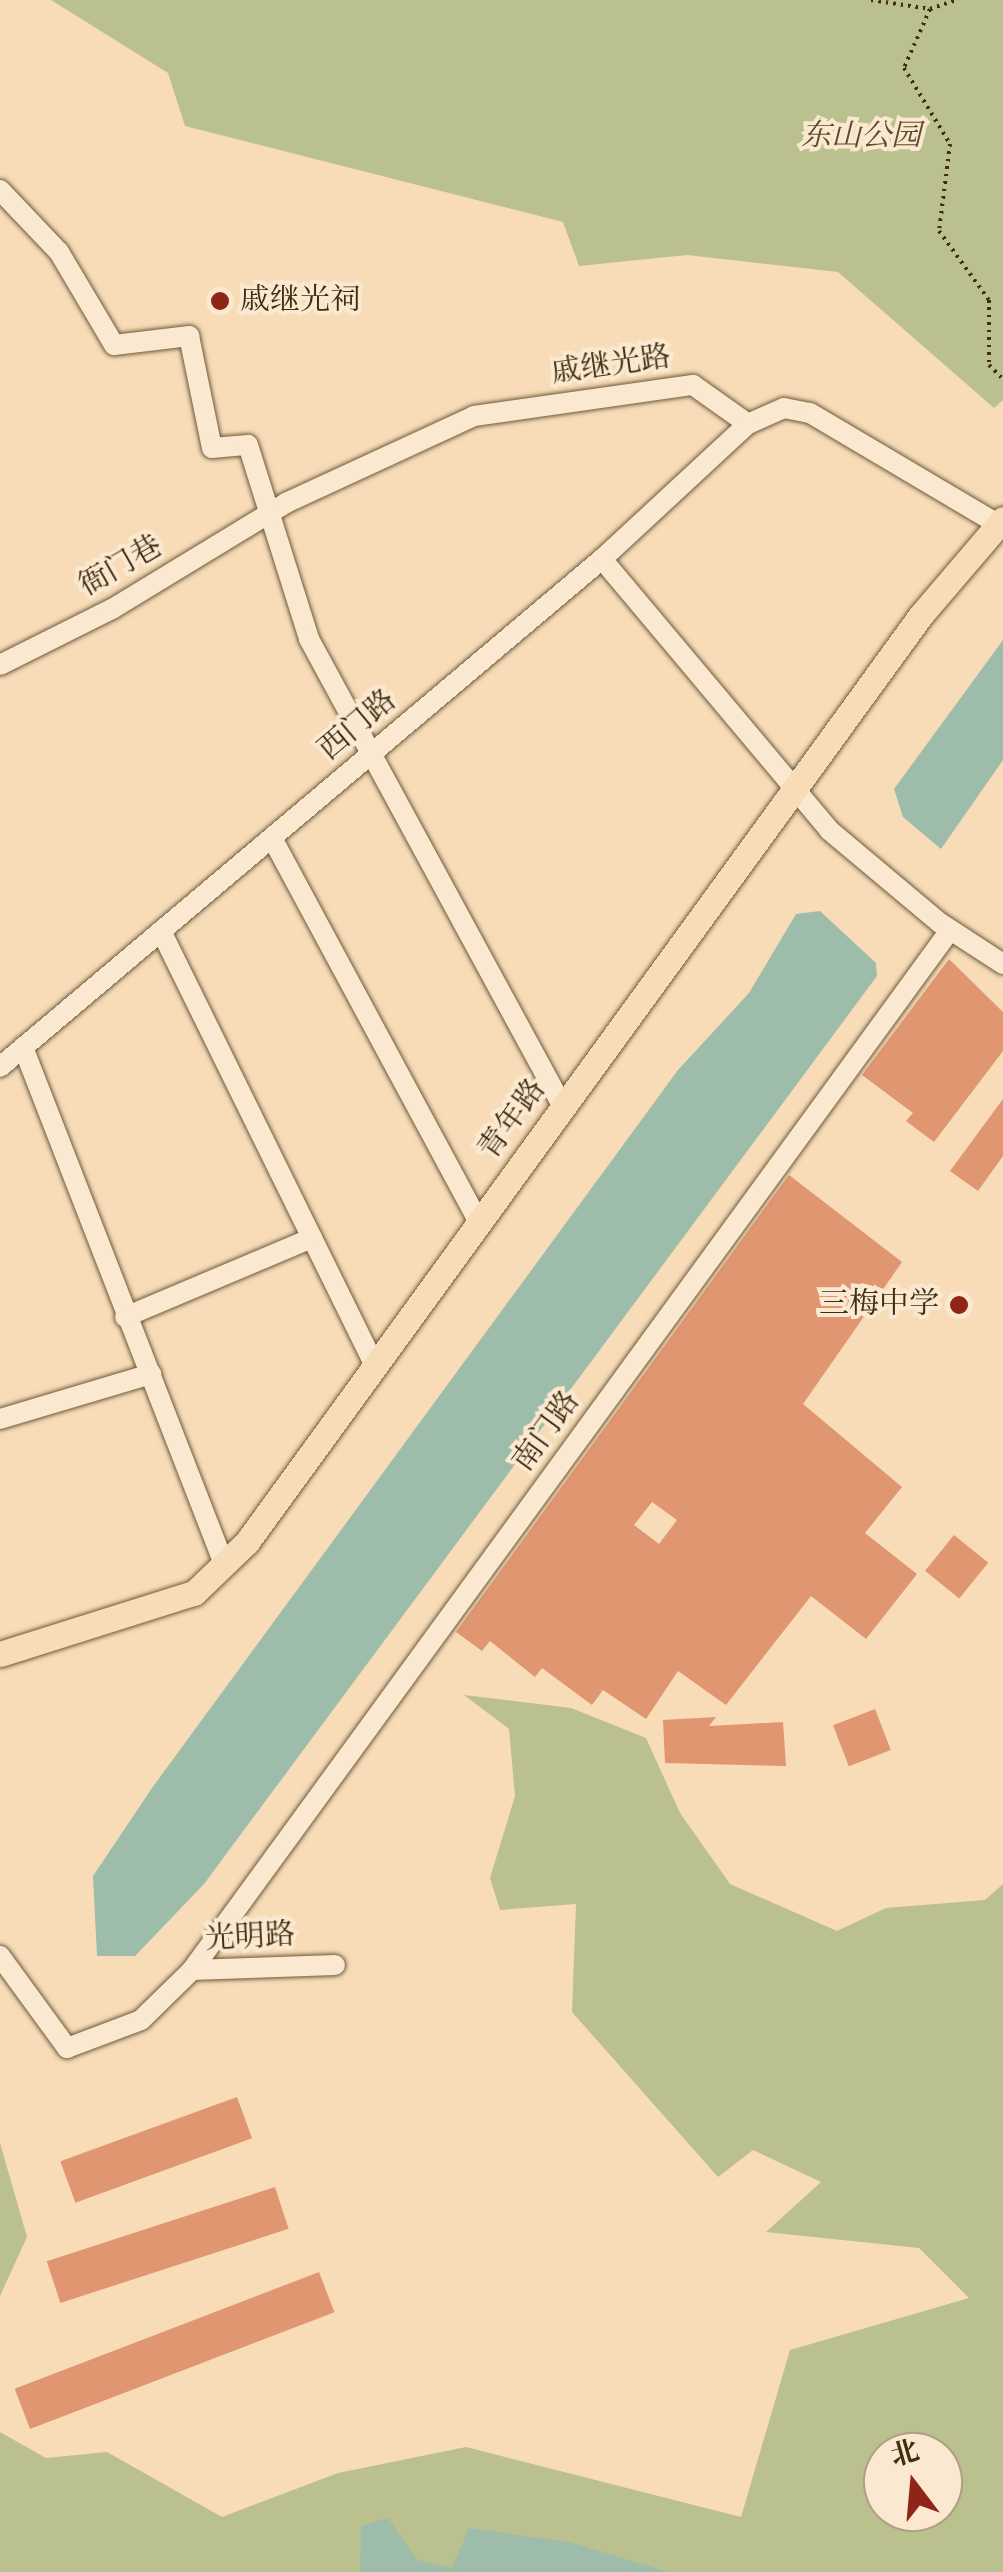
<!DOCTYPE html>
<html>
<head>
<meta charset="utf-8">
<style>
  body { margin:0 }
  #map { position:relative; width:1003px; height:2572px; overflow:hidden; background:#f7dcb7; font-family:"IM FELL English","Noto Serif SC",serif }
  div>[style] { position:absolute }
  .green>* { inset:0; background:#bbc08f }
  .water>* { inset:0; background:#9ebcaa }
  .building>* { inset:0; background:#e09671; transform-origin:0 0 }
  .path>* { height:4px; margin-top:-2px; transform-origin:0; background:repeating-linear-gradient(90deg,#412e12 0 2.5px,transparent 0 7.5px) }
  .roads { filter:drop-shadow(0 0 2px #6e5a3b) drop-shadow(0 0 2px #6e5a3b) }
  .minor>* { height:20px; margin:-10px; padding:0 10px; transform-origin:10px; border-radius:10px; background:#fae8d0 }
  .major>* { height:25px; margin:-12.5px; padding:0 12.5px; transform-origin:12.5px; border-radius:12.5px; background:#f7dcb7 }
  .dots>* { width:28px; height:28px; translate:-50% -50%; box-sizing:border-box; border:5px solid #fae8d0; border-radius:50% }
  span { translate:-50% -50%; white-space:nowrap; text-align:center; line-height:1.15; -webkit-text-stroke:8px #fae8d0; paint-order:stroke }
  .park-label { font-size:30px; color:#594b2b; font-style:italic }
  .poi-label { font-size:30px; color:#412e12 }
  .left { translate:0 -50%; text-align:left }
  .right { translate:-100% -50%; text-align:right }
  .street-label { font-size:30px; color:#412e12 }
  .north { position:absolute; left:863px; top:2432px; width:100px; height:100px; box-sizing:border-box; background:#fae8d0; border:2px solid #b09e84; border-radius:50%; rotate:344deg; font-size:28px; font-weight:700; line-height:40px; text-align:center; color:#412e12 }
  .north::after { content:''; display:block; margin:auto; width:35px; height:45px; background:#8f2418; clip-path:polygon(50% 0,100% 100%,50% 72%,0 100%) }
</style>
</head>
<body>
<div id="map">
  <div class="green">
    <div style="clip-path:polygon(51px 0,1003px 0,1003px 400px,994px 408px,838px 272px,687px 255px,579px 266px,563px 222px,185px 126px,168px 73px)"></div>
    <div style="clip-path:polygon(evenodd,464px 1695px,571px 1708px,646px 1738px,680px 1813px,730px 1884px,837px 1931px,886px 1908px,985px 1900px,1003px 1884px,1003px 2572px,0 2572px,0 2432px,46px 2458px,107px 2452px,222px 2517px,338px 2473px,466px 2447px,741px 2517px,790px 2350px,969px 2298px,919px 2248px,766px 2232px,821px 2182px,753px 2150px,718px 2177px,572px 2012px,576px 1904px,500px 1910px,490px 1878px,515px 1796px,509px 1729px,464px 1695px,883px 2452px,943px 2452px,943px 2512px,883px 2512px,883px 2452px)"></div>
    <div style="clip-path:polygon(0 2143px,27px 2237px,0 2296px)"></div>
  </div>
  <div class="water">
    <div style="clip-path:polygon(1003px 640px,1003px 760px,941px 849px,903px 817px,894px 789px)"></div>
    <div style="clip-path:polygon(820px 911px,876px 963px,877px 976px,204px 1884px,135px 1956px,97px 1956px,93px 1876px,152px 1788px,678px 1070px,749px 993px,796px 914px)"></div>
    <div style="clip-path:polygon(388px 2518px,417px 2560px,452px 2568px,469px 2528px,569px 2542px,669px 2572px,360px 2572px,361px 2526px)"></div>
  </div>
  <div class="building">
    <div style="clip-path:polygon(949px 959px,1003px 1012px,1003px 1051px,934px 1142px,906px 1121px,913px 1113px,862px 1075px)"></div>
    <div style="clip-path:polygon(1003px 1099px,1003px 1156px,978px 1191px,950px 1171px)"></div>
    <div style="clip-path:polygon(evenodd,789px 1175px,902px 1262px,803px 1404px,902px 1487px,865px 1533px,917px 1574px,866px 1639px,811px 1596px,726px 1705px,678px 1671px,646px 1719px,603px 1690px,592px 1705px,542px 1668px,535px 1677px,490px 1641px,482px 1651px,456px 1632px,789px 1175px,652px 1502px,677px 1520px,659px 1544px,634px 1525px,652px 1502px)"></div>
    <div style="left:954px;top:1535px;width:44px;height:46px;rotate:39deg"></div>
    <div style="left:875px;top:1709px;width:44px;height:45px;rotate:69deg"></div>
    <div style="clip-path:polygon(716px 1717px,709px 1726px,783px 1722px,786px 1766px,665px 1763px,663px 1720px)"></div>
    <div style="left:237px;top:2097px;width:44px;height:188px;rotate:70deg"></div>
    <div style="left:275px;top:2187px;width:44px;height:240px;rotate:72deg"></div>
    <div style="left:319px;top:2272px;width:43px;height:326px;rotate:69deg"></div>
  </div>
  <div class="path">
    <div style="left:871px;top:0;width:60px;rotate:8.7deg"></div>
    <div style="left:930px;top:9px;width:28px;rotate:-19deg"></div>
    <div style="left:930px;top:9px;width:64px;rotate:113.8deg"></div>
    <div style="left:904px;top:68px;width:89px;rotate:58.8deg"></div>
    <div style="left:950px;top:144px;width:88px;rotate:97.2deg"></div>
    <div style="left:939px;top:231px;width:85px;rotate:54.1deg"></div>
    <div style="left:989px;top:300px;width:65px;rotate:90deg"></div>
    <div style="left:989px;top:365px;width:20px;rotate:45deg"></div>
  </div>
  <div class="roads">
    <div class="minor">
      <div style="left:0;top:190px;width:86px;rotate:46.4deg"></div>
      <div style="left:59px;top:252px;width:108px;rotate:59.4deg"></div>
      <div style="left:114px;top:345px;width:76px;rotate:-6.8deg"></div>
      <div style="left:189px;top:336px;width:114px;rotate:78.4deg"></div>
      <div style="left:212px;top:448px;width:36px;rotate:-5deg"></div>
      <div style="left:248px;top:445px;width:203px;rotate:72.5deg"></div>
      <div style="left:309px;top:639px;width:532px;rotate:61.51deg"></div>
      <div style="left:602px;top:559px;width:354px;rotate:50deg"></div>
      <div style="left:829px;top:830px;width:145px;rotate:40deg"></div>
      <div style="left:940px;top:923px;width:75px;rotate:33.1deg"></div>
      <div style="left:0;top:665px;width:125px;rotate:-26.6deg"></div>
      <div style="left:112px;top:609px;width:204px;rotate:-31.3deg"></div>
      <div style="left:286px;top:503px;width:207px;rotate:-24.8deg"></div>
      <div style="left:474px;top:416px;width:221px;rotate:-8.1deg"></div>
      <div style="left:693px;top:385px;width:67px;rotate:35.3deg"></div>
      <div style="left:748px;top:424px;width:39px;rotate:-24deg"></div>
      <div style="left:784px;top:408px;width:26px;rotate:11deg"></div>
      <div style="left:810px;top:413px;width:218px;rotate:30.6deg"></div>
      <div style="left:272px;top:838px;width:437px;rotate:61.7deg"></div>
      <div style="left:161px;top:931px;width:485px;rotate:63.8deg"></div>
      <div style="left:23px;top:1047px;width:555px;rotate:68.75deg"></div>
      <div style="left:0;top:1067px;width:788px;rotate:-40.16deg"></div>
      <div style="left:602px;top:559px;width:199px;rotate:-42.8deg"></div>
      <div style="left:125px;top:1317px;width:203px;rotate:-22.9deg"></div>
      <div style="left:0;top:1419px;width:158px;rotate:-16.6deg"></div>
      <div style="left:0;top:1956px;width:114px;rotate:53.9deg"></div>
      <div style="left:67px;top:2048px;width:79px;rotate:-20.7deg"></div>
      <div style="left:141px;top:2020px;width:71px;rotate:-44.4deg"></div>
      <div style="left:192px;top:1970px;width:143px;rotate:-2deg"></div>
      <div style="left:192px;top:1970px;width:1287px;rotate:-53.91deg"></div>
    </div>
    <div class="major">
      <div style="left:0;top:1654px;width:203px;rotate:-17.5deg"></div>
      <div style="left:194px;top:1593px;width:74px;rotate:-43.9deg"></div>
      <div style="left:247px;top:1542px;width:1146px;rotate:-53.98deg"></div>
      <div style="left:921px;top:615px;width:126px;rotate:-49.5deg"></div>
    </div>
  </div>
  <div class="dots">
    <div style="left:220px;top:301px;background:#8f2418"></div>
    <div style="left:959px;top:1305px;background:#8f2418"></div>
  </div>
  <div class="park-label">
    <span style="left:861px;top:137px">东山公园</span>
  </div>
  <div class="poi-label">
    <span class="left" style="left:240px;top:301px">戚继光祠</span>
    <span class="right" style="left:939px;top:1305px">三梅中学</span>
  </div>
  <div class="street-label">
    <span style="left:611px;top:366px;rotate:-8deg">戚继光路</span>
    <span style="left:121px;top:567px;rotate:-30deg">衙门巷</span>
    <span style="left:358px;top:726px;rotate:-40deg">西门路</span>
    <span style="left:513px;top:1120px;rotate:-54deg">青年路</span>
    <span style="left:547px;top:1432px;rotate:-54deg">南门路</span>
    <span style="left:250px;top:1938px;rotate:-3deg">光明路</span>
  </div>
  <div class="north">北</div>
</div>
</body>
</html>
